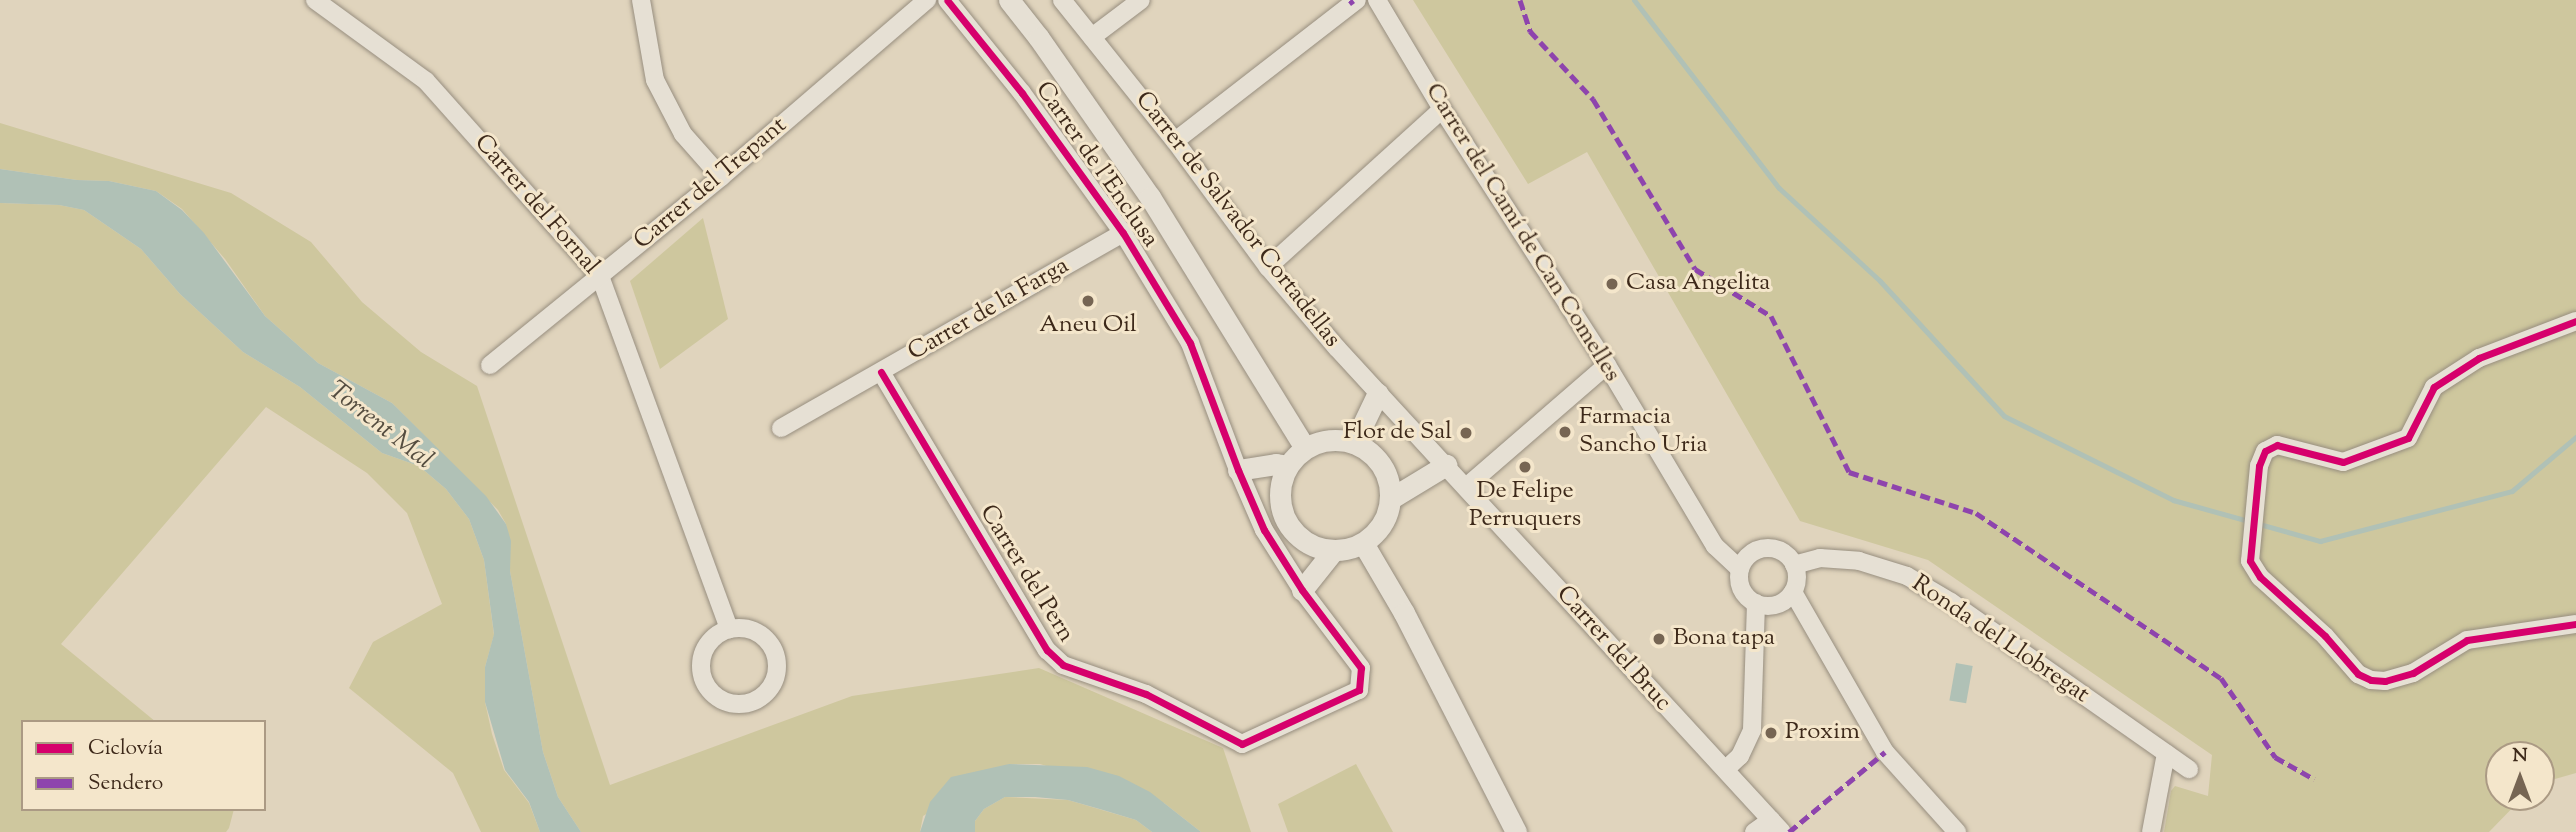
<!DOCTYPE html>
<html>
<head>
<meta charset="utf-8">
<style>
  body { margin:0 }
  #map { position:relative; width:2576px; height:832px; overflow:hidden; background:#e0d4bd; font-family:"Sorts Mill Goudy",serif }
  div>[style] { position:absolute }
  .green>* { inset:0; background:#cec79e }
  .water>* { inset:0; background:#b0c1b6; transform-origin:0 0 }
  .stream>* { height:5px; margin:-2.5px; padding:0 2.5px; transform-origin:2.5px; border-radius:2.5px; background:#b0c1b6 }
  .roads { filter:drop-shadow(0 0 2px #978e7f) drop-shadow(0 0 2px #978e7f) }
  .minor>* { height:18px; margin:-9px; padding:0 9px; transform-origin:9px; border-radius:9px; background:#e6e0d4 }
  .minor>.ring { margin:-9px; padding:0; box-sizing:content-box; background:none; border:18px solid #e6e0d4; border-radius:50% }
  .tertiary>* { height:21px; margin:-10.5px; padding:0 10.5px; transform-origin:10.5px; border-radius:10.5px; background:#e6e0d4 }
  .tertiary>.ring { margin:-10.5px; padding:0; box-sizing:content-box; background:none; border:21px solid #e6e0d4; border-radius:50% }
  .quiet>* { height:5px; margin-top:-2.5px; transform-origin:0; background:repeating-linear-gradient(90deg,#8e44ad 0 10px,transparent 0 15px) }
  .cycleway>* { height:7px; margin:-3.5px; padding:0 3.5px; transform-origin:3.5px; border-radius:3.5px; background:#d6006c }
  .dots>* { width:19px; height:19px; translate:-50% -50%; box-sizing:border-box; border:4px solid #f4e6cb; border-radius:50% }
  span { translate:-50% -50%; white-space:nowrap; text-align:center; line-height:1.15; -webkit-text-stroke:6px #f4e6cb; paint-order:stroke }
  .street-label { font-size:24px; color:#3d291a }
  .poi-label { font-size:24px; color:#3d291a }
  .left { translate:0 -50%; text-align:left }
  .right { translate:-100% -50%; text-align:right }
  .water-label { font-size:26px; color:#554d40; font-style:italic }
  .legend { position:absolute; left:21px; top:720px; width:245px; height:91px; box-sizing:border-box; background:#f4e6cb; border:2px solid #ab9a84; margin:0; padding:9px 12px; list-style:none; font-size:21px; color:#3d291a }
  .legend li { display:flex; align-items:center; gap:14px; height:35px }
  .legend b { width:35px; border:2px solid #ab9a84 }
  .north { position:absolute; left:2485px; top:741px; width:70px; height:70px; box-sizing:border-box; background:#f4e6cb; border:2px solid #ab9a84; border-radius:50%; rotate:0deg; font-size:19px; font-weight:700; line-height:28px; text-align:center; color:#3d291a }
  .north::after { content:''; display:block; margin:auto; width:24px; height:32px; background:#766553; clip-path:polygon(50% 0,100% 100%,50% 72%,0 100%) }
</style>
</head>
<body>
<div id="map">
  <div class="green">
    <div style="clip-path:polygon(1413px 0,2576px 0,2576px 773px,2541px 783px,2541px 755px,2499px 755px,2499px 797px,2523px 797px,2489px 832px,2164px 832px,2171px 791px,2175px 786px,2208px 796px,2212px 755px,1928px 560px,1800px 521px,1587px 152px,1528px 184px)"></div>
    <div style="clip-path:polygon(0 123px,231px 193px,311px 242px,362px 302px,421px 352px,477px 386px,610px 785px,852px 696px,1039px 668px,1223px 748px,1251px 832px,1201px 832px,1164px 803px,1040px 764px,1009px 764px,923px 816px,920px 832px,581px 832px,558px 797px,543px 752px,510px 571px,506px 524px,498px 510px,392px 403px,318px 363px,265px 316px,225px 259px,182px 209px,156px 191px,109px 181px,77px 180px,0 169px)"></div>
    <div style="clip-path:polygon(0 203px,59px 205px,84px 210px,141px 249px,180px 294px,243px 352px,300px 387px,382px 453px,419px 466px,446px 489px,469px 519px,484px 560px,494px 635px,485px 667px,485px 702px,492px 734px,504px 770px,529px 803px,540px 832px,481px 832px,453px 773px,349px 688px,373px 642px,442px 604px,407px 513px,367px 473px,266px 407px,61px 644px,156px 722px,23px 722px,23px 809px,234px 809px,229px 828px,226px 832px,0 832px)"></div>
    <div style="clip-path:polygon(703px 218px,728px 319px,660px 369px,630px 281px)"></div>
    <div style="clip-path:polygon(1356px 764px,1393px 832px,1288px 832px,1278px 804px)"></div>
    <div style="clip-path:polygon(1005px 797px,1068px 800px,1136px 820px,1152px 832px,975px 832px,975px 821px,984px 809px)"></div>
  </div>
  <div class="water">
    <div style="clip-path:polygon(0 169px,77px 180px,109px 181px,156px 191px,182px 210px,204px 233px,265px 316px,318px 363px,392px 403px,486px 496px,506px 524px,511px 541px,510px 571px,543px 752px,558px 797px,581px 832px,540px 832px,529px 802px,505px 770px,485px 702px,485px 667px,494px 634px,484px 560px,469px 519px,446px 489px,419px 466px,382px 453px,300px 387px,243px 352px,180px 294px,141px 249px,84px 210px,59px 205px,0 203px)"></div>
    <div style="left:1956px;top:663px;width:17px;height:38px;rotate:10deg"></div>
    <div style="clip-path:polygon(1009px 764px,1087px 767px,1119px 776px,1150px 792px,1201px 832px,1152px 832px,1136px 820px,1103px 810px,1068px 800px,1035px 797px,1005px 797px,984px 809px,975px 821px,975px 832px,920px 832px,930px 802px,951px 777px)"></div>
  </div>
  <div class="stream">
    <div style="left:1634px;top:0;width:237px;rotate:52.4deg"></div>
    <div style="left:1779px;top:188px;width:137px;rotate:42.6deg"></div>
    <div style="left:1880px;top:281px;width:183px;rotate:47.4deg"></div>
    <div style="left:2004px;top:416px;width:189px;rotate:26.4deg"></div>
    <div style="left:2173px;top:500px;width:153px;rotate:15.6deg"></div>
    <div style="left:2320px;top:541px;width:198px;rotate:-14.6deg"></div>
    <div style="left:2512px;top:491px;width:84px;rotate:-40.2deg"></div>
  </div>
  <div class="roads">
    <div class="minor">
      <div style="left:315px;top:0;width:137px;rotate:36.1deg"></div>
      <div style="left:426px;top:81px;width:261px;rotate:48.3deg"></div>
      <div style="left:600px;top:276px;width:376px;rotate:69.9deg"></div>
      <div style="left:641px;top:0;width:81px;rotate:80.1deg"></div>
      <div style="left:655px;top:80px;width:61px;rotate:62.6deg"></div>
      <div style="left:683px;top:134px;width:57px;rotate:48.5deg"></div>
      <div style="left:1062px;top:0;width:181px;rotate:51.3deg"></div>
      <div style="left:1175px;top:141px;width:157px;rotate:53.6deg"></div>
      <div style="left:1268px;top:267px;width:106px;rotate:49.6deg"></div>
      <div style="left:1337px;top:348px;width:657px;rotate:47.4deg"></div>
      <div style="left:1377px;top:0;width:127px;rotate:59.2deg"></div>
      <div style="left:1442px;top:109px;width:305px;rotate:57.2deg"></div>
      <div style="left:1607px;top:365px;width:211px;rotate:59.2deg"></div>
      <div style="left:1715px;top:546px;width:34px;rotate:43deg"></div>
      <div style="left:1092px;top:37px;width:61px;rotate:-37.1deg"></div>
      <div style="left:1175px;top:141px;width:230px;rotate:-37.8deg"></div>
      <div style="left:1268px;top:267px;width:235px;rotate:-42.2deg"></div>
      <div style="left:2576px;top:321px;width:104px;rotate:159.1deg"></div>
      <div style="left:2479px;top:358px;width:54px;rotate:147.2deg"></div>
      <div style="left:2434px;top:387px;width:57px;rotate:117deg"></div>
      <div style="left:2408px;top:438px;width:69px;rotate:159.7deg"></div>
      <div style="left:2343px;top:462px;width:68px;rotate:-165.6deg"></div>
      <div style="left:2277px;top:445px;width:13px;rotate:153deg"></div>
      <div style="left:2265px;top:451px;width:16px;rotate:112deg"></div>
      <div style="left:2259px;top:466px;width:95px;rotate:95.4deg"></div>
      <div style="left:2250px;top:561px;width:19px;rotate:58deg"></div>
      <div style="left:2260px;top:577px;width:88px;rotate:42.2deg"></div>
      <div style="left:2325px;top:636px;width:50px;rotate:49deg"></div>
      <div style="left:2358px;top:674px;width:14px;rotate:25deg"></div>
      <div style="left:2371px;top:680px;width:14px;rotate:4deg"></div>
      <div style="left:2385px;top:681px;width:29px;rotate:-16deg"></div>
      <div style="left:2413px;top:673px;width:63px;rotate:-31.4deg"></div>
      <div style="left:2467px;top:640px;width:110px;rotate:-8.4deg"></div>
      <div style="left:490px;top:365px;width:298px;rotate:-39.1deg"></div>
      <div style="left:721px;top:177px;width:272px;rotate:-40.7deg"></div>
      <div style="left:881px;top:372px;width:324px;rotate:59.2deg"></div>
      <div style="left:1047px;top:650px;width:22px;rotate:43deg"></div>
      <div style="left:1063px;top:665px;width:88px;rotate:19.3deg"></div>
      <div style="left:1146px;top:694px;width:108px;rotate:27.5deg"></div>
      <div style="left:1242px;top:744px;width:129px;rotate:-24.8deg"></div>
      <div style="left:1359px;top:690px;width:22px;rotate:-85deg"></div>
      <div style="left:1361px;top:668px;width:98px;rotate:-127.1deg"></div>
      <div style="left:1302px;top:590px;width:71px;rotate:-122.3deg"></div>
      <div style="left:1264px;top:530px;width:65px;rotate:-113.4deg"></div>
      <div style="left:1238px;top:470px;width:136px;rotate:-110.7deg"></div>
      <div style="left:1190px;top:343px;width:129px;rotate:-121.3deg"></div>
      <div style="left:1123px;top:233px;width:173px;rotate:-125.8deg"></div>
      <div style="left:1022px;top:93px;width:119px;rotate:-128.9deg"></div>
      <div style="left:781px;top:428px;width:394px;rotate:-29.7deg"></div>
      <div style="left:1466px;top:487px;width:186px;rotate:-40.9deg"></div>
      <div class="ring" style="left:1739px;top:548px;width:40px;height:40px"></div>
      <div style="left:1794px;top:565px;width:27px;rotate:-15deg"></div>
      <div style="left:1820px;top:558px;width:39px;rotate:4deg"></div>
      <div style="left:1859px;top:561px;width:50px;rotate:17.4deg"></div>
      <div style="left:1907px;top:576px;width:51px;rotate:30.6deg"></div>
      <div style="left:1951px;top:602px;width:291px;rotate:35.1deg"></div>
      <div style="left:1793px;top:592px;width:185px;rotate:60.1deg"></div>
      <div style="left:1885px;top:752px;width:108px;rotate:48deg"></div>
      <div class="ring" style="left:701px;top:628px;width:58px;height:58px"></div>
      <div style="left:1726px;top:769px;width:19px;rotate:-43deg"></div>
      <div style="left:1740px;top:756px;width:29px;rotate:-65deg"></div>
      <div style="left:1752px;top:730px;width:127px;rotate:-88.2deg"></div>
      <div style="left:1754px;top:832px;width:21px;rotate:-35deg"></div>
      <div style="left:2151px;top:832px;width:80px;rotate:-79.2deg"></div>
    </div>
    <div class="tertiary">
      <div style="left:1009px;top:0;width:48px;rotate:51.7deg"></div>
      <div style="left:1039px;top:38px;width:194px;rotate:55.1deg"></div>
      <div style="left:1150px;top:197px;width:295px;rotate:58.3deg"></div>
      <div class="ring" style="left:1280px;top:440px;width:89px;height:89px"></div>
      <div style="left:1354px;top:443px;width:55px;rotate:-64.4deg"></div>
      <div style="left:1238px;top:470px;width:38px;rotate:-9deg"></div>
      <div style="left:1276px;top:464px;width:12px;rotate:9deg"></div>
      <div style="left:1390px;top:499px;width:66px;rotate:-31.3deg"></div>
      <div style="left:1363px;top:543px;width:81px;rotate:59.6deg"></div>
      <div style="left:1404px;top:613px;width:246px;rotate:62.9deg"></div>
      <div style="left:1302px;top:590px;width:50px;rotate:-51.5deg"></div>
    </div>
  </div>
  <div class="quiet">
    <div style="left:1350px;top:0;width:5px;rotate:53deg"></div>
    <div style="left:1520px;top:0;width:33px;rotate:72deg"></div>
    <div style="left:1530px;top:31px;width:93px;rotate:47.2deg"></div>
    <div style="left:1593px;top:99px;width:198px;rotate:59deg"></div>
    <div style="left:1695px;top:269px;width:89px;rotate:31.7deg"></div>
    <div style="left:1771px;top:316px;width:174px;rotate:63.4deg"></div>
    <div style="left:1849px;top:472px;width:133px;rotate:17.9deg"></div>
    <div style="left:1976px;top:513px;width:295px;rotate:34deg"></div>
    <div style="left:2221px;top:678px;width:96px;rotate:55.6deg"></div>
    <div style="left:2275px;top:757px;width:45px;rotate:29.4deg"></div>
    <div style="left:1789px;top:832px;width:125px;rotate:-39.8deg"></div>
  </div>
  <div class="cycleway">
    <div style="left:2576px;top:321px;width:104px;rotate:159.1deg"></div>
    <div style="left:2479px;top:358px;width:54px;rotate:147.2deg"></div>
    <div style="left:2434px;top:387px;width:57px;rotate:117deg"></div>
    <div style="left:2408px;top:438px;width:69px;rotate:159.7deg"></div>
    <div style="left:2343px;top:462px;width:68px;rotate:-165.6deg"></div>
    <div style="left:2277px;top:445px;width:13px;rotate:153deg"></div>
    <div style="left:2265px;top:451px;width:16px;rotate:112deg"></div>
    <div style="left:2259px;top:466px;width:95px;rotate:95.4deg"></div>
    <div style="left:2250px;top:561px;width:19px;rotate:58deg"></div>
    <div style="left:2260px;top:577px;width:88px;rotate:42.2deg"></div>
    <div style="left:2325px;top:636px;width:50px;rotate:49deg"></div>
    <div style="left:2358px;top:674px;width:14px;rotate:25deg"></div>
    <div style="left:2371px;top:680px;width:14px;rotate:4deg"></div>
    <div style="left:2385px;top:681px;width:29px;rotate:-16deg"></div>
    <div style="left:2413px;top:673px;width:63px;rotate:-31.4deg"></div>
    <div style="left:2467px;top:640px;width:110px;rotate:-8.4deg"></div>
    <div style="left:881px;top:372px;width:324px;rotate:59.2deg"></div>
    <div style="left:1047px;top:650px;width:22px;rotate:43deg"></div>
    <div style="left:1063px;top:665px;width:88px;rotate:19.3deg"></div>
    <div style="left:1146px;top:694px;width:108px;rotate:27.5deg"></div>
    <div style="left:1242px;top:744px;width:129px;rotate:-24.8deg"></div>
    <div style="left:1359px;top:690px;width:22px;rotate:-85deg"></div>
    <div style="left:1361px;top:668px;width:98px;rotate:-127.1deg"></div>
    <div style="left:1302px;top:590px;width:71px;rotate:-122.3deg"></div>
    <div style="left:1264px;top:530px;width:65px;rotate:-113.4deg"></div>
    <div style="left:1238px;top:470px;width:136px;rotate:-110.7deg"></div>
    <div style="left:1190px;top:343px;width:129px;rotate:-121.3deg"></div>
    <div style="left:1123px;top:233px;width:173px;rotate:-125.8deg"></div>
    <div style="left:1022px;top:93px;width:119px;rotate:-128.9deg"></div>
  </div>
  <div class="dots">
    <div style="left:1612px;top:284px;background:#766553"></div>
    <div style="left:1088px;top:301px;background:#766553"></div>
    <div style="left:1565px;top:432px;background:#766553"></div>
    <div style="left:1466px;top:433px;background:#766553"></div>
    <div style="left:1525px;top:467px;background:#766553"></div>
    <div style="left:1659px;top:639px;background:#766553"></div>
    <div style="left:1771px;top:733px;background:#766553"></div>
  </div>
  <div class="street-label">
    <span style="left:1096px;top:165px;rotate:55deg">Carrer de l'Enclusa</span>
    <span style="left:711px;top:184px;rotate:-40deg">Carrer del Trepant</span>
    <span style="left:536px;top:205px;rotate:49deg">Carrer del Fornal</span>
    <span style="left:1237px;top:220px;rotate:52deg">Carrer de Salvador Cortadellas</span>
    <span style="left:1522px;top:233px;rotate:58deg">Carrer del Camí de Can Comelles</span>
    <span style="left:989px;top:310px;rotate:-30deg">Carrer de la Farga</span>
    <span style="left:1026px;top:574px;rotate:58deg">Carrer del Pern</span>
    <span style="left:2000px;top:640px;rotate:34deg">Ronda del Llobregat</span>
    <span style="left:1613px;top:649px;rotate:48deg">Carrer del Bruc</span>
  </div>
  <div class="poi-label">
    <span class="left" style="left:1626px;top:284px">Casa Angelita</span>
    <span style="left:1088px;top:326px">Aneu Oil</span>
    <span class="left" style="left:1579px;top:432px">Farmacia<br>Sancho Uria</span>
    <span class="right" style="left:1452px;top:433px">Flor de Sal</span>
    <span style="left:1525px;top:506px">De Felipe<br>Perruquers</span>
    <span class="left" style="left:1673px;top:639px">Bona tapa</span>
    <span class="left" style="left:1785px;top:733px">Proxim</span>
  </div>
  <div class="water-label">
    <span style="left:380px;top:426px;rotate:38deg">Torrent Mal</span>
  </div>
  <ul class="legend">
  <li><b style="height:9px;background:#d6006c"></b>Ciclovía</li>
  <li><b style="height:9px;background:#8e44ad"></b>Sendero</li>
  </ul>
  <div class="north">N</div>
</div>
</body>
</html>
